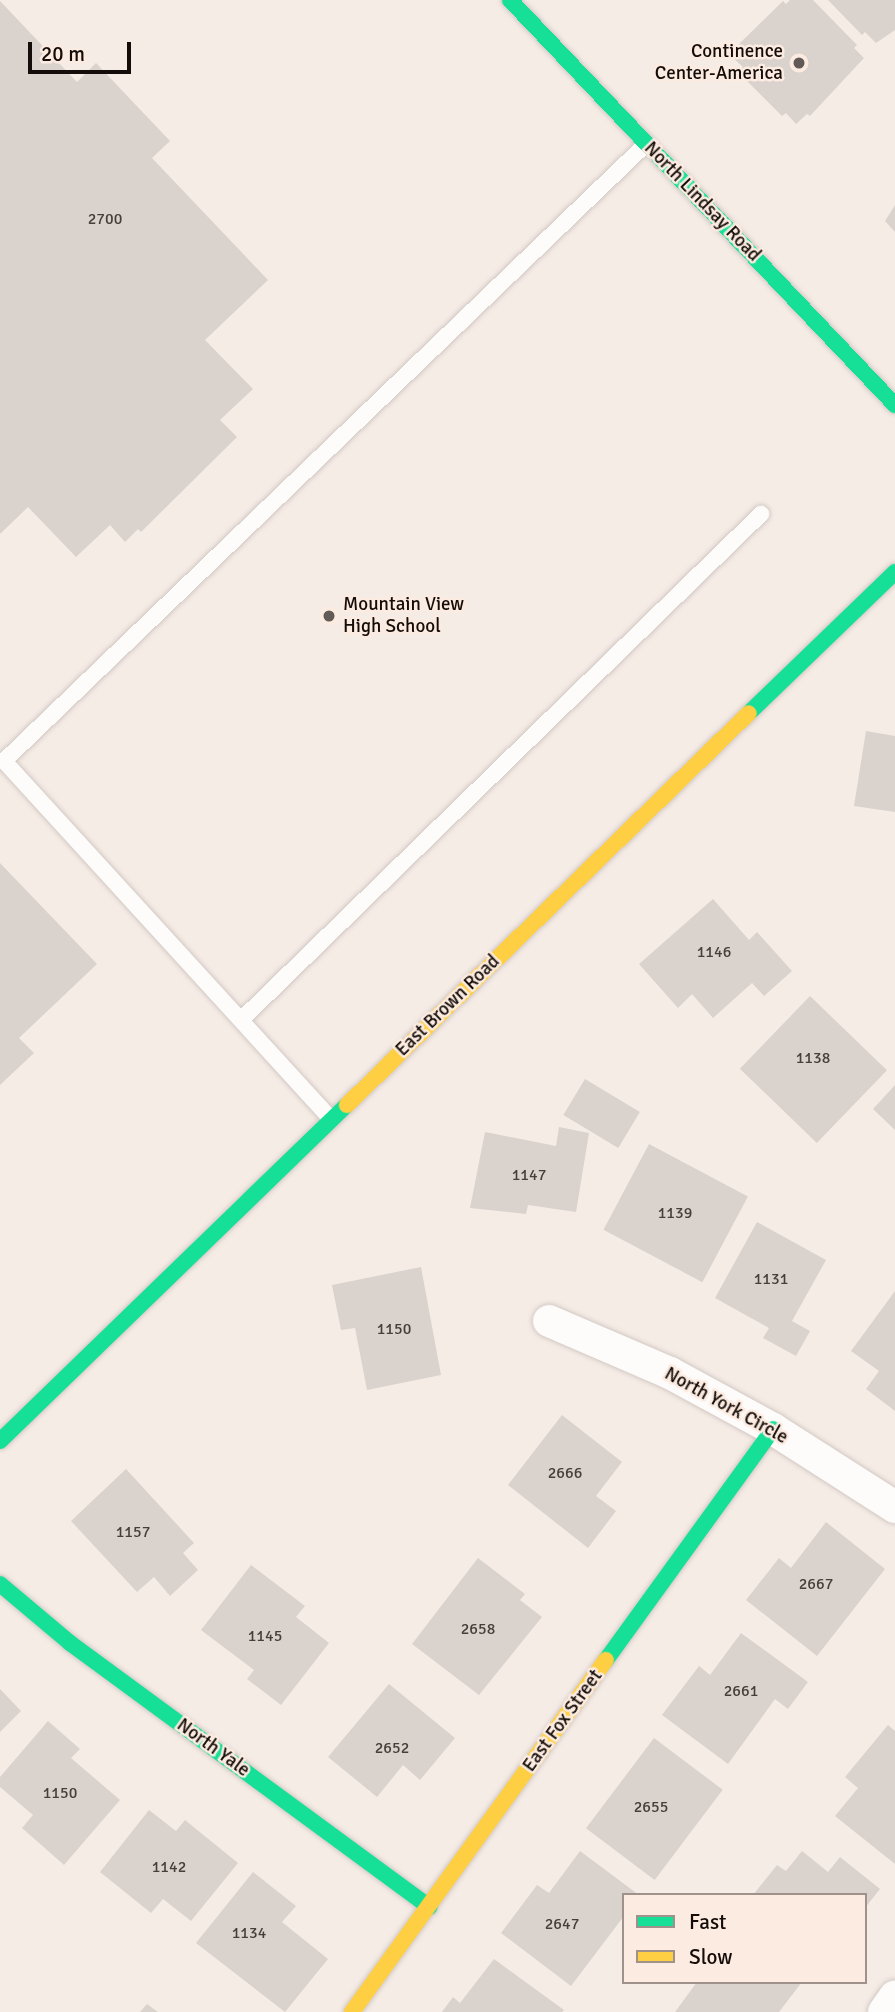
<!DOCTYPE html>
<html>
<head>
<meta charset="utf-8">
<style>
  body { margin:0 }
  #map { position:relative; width:895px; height:2012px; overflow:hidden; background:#f6ece6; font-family:Signika,sans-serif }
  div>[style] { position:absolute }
  .building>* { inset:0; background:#dad2cd; transform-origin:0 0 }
  .roads { filter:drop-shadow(0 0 2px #d2c9c4) drop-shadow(0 0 2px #d2c9c4) }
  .lane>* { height:16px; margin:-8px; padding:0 8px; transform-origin:8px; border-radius:8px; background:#fefcfb }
  .street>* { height:32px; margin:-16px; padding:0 16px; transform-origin:16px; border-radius:16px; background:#fefcfb }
  .fast>* { height:16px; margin:-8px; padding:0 8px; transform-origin:8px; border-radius:8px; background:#16e098 }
  .slow>* { height:16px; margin:-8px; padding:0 8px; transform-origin:8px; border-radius:8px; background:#ffcf43 }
  .dots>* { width:19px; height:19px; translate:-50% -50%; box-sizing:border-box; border:4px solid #fcebe0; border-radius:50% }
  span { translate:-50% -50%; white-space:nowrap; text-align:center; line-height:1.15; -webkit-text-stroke:5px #fcebe0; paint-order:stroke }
  .number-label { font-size:16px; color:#453e39 }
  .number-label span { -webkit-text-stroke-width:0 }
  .poi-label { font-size:19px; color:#130c08 }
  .right { translate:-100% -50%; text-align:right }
  .left { translate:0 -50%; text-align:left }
  .street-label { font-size:19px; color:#130c08 }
  .legend { position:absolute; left:622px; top:1893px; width:245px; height:91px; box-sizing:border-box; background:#fcebe0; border:2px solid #9f928a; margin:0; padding:9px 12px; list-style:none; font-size:21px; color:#130c08 }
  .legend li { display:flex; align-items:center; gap:14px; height:35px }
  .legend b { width:35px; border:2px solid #9f928a }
  .scale { position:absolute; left:28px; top:42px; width:103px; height:32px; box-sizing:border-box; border:4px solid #130c08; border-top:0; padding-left:9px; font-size:21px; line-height:24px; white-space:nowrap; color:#130c08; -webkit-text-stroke:5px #fcebe0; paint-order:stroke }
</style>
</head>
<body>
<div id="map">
  <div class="building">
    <div style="clip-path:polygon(790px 0,813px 0,857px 45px,854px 48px,864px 58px,810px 116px,807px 114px,796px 124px,786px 113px,782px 116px,738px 72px,743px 67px,732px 57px,742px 47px,739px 44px,783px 1px,786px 4px)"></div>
    <div style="clip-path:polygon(828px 0,895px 0,895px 30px,876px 43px,865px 32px,862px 35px)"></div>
    <div style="clip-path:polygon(0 1px,77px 82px,96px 63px,170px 141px,152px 158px,268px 280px,205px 340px,253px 389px,220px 420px,237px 437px,141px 532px,138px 529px,125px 542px,110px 525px,76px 557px,28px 507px,0 534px)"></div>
    <div style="clip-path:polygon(895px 205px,895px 232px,885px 221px)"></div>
    <div style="clip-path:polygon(866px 731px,895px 736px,895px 812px,854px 806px)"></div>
    <div style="clip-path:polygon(0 863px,97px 964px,19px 1038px,34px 1053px,0 1085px)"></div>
    <div style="clip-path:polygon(713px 899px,749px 940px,757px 932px,792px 971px,764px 996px,752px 983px,713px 1018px,692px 994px,678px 1008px,639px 964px)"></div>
    <div style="left:810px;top:996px;width:107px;height:101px;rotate:44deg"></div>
    <div style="left:585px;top:1079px;width:64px;height:42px;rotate:31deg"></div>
    <div style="clip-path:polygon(895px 1085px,895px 1130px,873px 1109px)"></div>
    <div style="clip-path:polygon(559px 1127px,589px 1133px,576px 1212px,528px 1205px,526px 1214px,470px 1208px,485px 1132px,556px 1146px)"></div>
    <div style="left:649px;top:1144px;width:112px;height:97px;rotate:28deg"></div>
    <div style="clip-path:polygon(757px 1222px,826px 1260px,792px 1321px,810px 1331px,796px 1356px,763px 1338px,769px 1328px,715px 1298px)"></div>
    <div style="clip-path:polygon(421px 1267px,441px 1375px,367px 1390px,355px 1328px,341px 1330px,332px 1285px)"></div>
    <div style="clip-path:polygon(895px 1291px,895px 1411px,866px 1389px,879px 1371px,851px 1351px)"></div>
    <div style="clip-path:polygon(562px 1415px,622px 1462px,596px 1496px,616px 1511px,588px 1548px,508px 1485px)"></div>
    <div style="clip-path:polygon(126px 1469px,194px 1543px,183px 1553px,198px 1570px,170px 1596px,154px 1577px,137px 1592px,71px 1521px)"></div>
    <div style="clip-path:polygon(826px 1522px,885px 1569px,817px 1656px,746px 1600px,779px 1558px,791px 1568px)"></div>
    <div style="clip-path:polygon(478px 1558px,525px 1594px,520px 1600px,542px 1617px,479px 1695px,412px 1644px)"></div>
    <div style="clip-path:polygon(251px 1565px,305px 1606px,296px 1617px,329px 1643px,281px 1705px,247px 1679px,254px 1670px,201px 1630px)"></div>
    <div style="clip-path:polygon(741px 1633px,808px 1682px,788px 1709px,775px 1699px,728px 1764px,662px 1715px,699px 1666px,710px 1675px)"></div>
    <div style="clip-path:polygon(389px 1684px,455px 1738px,420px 1780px,403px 1765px,377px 1797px,328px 1757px)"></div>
    <div style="clip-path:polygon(0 1689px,21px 1711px,0 1732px)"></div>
    <div style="clip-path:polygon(48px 1721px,80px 1749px,71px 1758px,120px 1800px,64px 1865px,22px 1828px,33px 1815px,0 1787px,0 1777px)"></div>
    <div style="clip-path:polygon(888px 1725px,895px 1731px,895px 1864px,835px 1816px,858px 1788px,845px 1777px)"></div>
    <div style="left:654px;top:1738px;width:86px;height:113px;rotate:37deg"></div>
    <div style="clip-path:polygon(149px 1810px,176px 1831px,185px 1820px,238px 1863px,191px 1921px,163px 1899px,151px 1913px,100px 1872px)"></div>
    <div style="clip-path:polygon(580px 1851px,639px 1895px,624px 1895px,624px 1916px,571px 1986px,501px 1933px,537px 1885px,549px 1893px)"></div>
    <div style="clip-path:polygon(802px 1851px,828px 1872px,840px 1857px,880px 1889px,865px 1908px,865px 1895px,753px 1895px,777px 1865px,786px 1871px)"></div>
    <div style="clip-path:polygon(253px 1872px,296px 1906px,282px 1922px,328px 1959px,285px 2012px,196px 1943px)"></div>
    <div style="clip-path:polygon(494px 1959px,564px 2010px,562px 2012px,442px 2012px,453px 1997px,460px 2003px)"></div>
    <div style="clip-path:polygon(697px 1982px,802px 1982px,779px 2012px,675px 2012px)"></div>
    <div style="clip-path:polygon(147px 2004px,158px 2012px,140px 2012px)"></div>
  </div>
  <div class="roads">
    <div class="lane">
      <div style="left:241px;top:1020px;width:726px;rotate:-44.22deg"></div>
      <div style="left:331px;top:1119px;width:485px;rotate:-132.4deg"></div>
      <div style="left:4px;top:761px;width:890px;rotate:-43.86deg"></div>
    </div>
    <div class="street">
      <div style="left:549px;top:1321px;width:132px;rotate:23.3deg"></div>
      <div style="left:670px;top:1373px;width:117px;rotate:28.5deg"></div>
      <div style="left:773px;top:1429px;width:145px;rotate:32.6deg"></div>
      <div style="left:884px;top:2012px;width:19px;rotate:-55deg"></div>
    </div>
    <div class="fast">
      <div style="left:510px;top:0;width:559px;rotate:46.45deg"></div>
      <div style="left:749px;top:713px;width:203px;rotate:-44deg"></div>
      <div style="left:0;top:1441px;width:483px;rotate:-44.1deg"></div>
      <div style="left:0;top:1584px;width:92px;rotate:40.1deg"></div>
      <div style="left:70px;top:1643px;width:446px;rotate:36.3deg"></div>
      <div style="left:606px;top:1660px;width:285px;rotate:-54.1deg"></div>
    </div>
    <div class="slow">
      <div style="left:347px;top:1105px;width:561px;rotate:-44.28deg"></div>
      <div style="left:352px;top:2012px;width:434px;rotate:-54.2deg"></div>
    </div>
  </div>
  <div class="dots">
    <div style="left:799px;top:63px;background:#625a56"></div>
    <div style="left:329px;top:616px;background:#625a56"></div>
  </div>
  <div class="number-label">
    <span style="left:105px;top:219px">2700</span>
    <span style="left:714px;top:952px">1146</span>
    <span style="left:813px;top:1058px">1138</span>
    <span style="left:529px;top:1175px">1147</span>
    <span style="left:675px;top:1213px">1139</span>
    <span style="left:771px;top:1279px">1131</span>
    <span style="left:394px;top:1329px">1150</span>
    <span style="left:565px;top:1473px">2666</span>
    <span style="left:133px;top:1532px">1157</span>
    <span style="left:816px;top:1584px">2667</span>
    <span style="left:478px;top:1629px">2658</span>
    <span style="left:265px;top:1636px">1145</span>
    <span style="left:741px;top:1691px">2661</span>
    <span style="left:392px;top:1748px">2652</span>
    <span style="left:60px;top:1793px">1150</span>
    <span style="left:651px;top:1807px">2655</span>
    <span style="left:169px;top:1867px">1142</span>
    <span style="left:562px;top:1924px">2647</span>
    <span style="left:249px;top:1933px">1134</span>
  </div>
  <div class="poi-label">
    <span class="right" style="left:783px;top:63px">Continence<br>Center-America</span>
    <span class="left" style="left:343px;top:616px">Mountain View<br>High School</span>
  </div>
  <div class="street-label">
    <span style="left:702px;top:202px;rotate:46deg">North Lindsay Road</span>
    <span style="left:448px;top:1006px;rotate:-44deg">East Brown Road</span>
    <span style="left:726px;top:1406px;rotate:29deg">North York Circle</span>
    <span style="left:563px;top:1721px;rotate:-54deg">East Fox Street</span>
    <span style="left:213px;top:1748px;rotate:36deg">North Yale</span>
  </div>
  <ul class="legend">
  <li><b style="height:9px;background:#16e098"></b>Fast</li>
  <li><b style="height:9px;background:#ffcf43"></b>Slow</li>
  </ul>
  <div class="scale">20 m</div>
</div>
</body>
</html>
